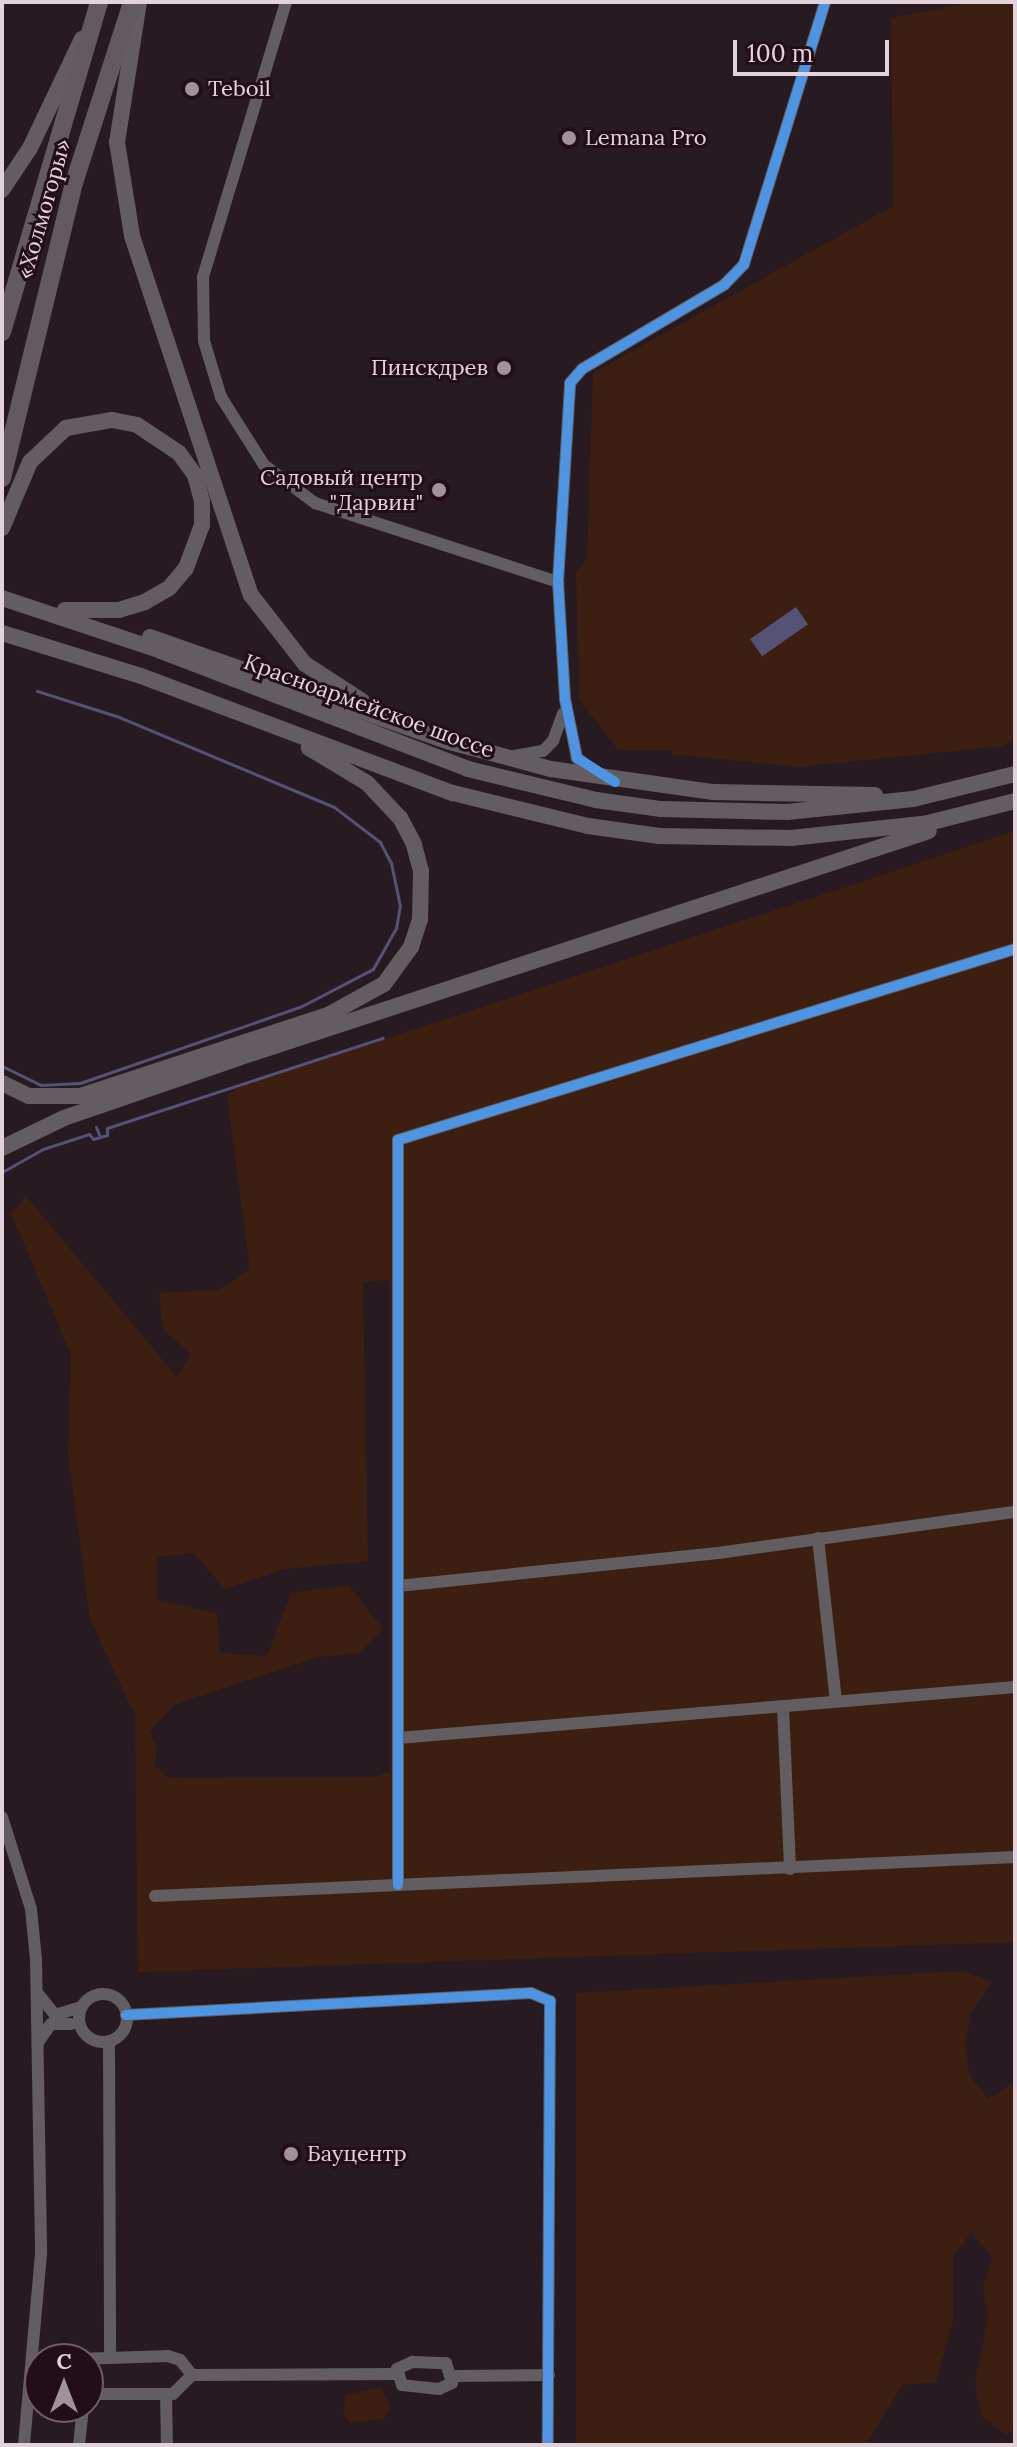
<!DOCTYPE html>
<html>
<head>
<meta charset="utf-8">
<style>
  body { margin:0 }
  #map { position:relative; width:1017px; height:2447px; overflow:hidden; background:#271b21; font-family:Lora,serif }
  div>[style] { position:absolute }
  .green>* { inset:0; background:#3c1f10 }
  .water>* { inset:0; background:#545276; transform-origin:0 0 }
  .stream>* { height:3px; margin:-1.5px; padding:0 1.5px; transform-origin:1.5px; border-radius:1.5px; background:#545276 }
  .minor>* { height:12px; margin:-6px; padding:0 6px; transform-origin:6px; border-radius:6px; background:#615d61 }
  .minor>.ring { margin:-6px; padding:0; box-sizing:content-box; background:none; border:12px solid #615d61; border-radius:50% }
  .major>* { height:16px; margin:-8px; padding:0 8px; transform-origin:8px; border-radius:8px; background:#635d62 }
  .highway>* { height:18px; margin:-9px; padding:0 9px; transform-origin:9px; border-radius:9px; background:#625a5f }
  .cycleway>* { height:10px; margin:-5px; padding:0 5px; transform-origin:5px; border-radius:5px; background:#4d94e3 }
  .dots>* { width:22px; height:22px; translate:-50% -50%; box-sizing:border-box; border:4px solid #220d19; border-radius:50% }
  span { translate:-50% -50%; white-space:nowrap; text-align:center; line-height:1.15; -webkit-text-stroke:6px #220d19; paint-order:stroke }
  .poi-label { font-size:22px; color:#e2d2d9 }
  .left { translate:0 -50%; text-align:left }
  .right { translate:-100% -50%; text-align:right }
  .street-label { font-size:22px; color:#e2d2d9 }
  .frame { position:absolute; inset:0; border:4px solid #e2d2d9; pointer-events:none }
  .north { position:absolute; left:24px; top:2343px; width:80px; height:80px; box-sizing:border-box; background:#220d19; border:2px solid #6f5c66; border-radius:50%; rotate:0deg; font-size:22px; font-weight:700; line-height:32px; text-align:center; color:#e2d2d9 }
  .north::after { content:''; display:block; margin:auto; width:28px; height:36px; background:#a19299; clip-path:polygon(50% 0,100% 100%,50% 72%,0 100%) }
  .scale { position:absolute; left:733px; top:40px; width:156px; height:36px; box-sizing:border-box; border:4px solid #e2d2d9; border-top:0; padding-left:10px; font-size:24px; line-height:28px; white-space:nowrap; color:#e2d2d9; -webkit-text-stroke:6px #220d19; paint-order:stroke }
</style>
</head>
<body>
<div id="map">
  <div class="green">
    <div style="clip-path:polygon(975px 2px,1015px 2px,1015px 739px,1002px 746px,797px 767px,672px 754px,672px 750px,618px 750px,579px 699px,576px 572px,587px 558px,593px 373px,893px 206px,891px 18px)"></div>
    <div style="clip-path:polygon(evenodd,1015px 831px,1015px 1942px,138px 1972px,135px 1716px,90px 1619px,68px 1454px,71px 1354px,11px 1213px,26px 1196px,177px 1377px,191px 1353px,163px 1330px,159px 1293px,219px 1290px,250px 1269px,227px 1096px,236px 1088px,1015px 831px,390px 1280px,390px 1772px,373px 1777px,169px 1778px,155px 1766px,157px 1747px,149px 1732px,175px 1704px,319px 1657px,359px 1653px,383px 1629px,349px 1585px,291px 1593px,267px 1656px,220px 1653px,217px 1614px,157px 1600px,157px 1557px,194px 1553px,225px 1589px,284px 1569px,368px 1561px,363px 1282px,390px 1280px)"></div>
    <div style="clip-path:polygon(963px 1971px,992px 1982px,972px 2011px,965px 2042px,969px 2075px,988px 2099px,1015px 2082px,1015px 2430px,1005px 2435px,981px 2415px,975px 2382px,988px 2319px,983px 2287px,992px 2257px,971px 2232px,953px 2258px,953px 2321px,936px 2382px,902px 2385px,866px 2445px,576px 2445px,576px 1993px)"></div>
    <div style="clip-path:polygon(380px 2387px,391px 2406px,384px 2418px,350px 2423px,343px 2413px,346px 2395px)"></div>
  </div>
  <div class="water">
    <div style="left:796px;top:607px;width:21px;height:56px;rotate:55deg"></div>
  </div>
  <div class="stream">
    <div style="left:2px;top:1066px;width:43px;rotate:26deg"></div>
    <div style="left:41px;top:1085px;width:39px;rotate:-3deg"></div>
    <div style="left:80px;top:1083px;width:233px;rotate:-19.1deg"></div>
    <div style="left:300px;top:1007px;width:82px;rotate:-27.5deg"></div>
    <div style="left:373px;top:969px;width:47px;rotate:-60.7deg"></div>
    <div style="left:396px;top:928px;width:22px;rotate:-80deg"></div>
    <div style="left:400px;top:906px;width:44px;rotate:-101.8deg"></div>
    <div style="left:391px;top:863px;width:24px;rotate:-118deg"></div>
    <div style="left:380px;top:842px;width:58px;rotate:-142.7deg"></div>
    <div style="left:334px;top:807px;width:236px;rotate:-157.3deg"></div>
    <div style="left:116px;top:716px;width:83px;rotate:-162.4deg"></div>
    <div style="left:96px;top:1127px;width:11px;rotate:68deg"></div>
    <div style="left:100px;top:1137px;width:7px;rotate:-16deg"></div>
    <div style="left:107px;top:1135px;width:7px;rotate:-90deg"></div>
    <div style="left:107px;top:1128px;width:290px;rotate:-18.1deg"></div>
    <div style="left:2px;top:1172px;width:47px;rotate:-29.3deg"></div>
    <div style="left:43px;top:1149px;width:48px;rotate:-18.1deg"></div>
    <div style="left:89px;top:1134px;width:6px;rotate:51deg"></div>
    <div style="left:93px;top:1139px;width:7px;rotate:-16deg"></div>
    <div style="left:2px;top:1265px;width:48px;rotate:90deg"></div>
  </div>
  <div class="minor">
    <div style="left:286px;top:2px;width:287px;rotate:106.8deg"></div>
    <div style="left:203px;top:277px;width:64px;rotate:89.1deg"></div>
    <div style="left:204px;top:341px;width:59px;rotate:73.1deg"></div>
    <div style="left:221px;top:397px;width:80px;rotate:57.7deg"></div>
    <div style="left:264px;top:465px;width:64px;rotate:36.7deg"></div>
    <div style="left:315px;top:503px;width:256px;rotate:18deg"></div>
    <div style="left:514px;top:756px;width:29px;rotate:-10deg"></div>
    <div style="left:543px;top:751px;width:14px;rotate:-45deg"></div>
    <div style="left:553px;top:741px;width:29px;rotate:-70deg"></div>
    <div style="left:596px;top:772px;width:24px;rotate:-144deg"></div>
    <div style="left:577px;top:758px;width:60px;rotate:-101.5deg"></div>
    <div style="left:565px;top:699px;width:117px;rotate:-93.4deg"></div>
    <div style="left:558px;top:582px;width:199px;rotate:-86.5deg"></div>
    <div style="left:570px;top:383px;width:18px;rotate:-49deg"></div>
    <div style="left:582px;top:369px;width:165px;rotate:-30.6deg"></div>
    <div style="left:724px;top:285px;width:29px;rotate:-46deg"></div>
    <div style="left:744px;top:264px;width:274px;rotate:-72.8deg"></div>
    <div style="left:818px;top:1538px;width:164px;rotate:83.7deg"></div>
    <div style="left:398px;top:1586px;width:329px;rotate:-5.9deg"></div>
    <div style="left:725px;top:1552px;width:293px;rotate:-7.9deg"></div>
    <div style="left:783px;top:1707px;width:162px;rotate:87.5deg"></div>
    <div style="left:398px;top:1738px;width:619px;rotate:-4.73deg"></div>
    <div style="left:2px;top:1817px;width:96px;rotate:72.5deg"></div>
    <div style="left:31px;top:1909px;width:50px;rotate:84.3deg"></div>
    <div style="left:36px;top:1959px;width:295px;rotate:89deg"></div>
    <div style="left:41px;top:2254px;width:192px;rotate:95.1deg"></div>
    <div style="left:398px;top:1885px;width:745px;rotate:-90deg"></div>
    <div style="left:398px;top:1140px;width:646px;rotate:-17.2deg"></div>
    <div style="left:155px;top:1896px;width:861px;rotate:-2.6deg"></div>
    <div class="ring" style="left:79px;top:1994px;width:36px;height:36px"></div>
    <div style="left:39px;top:1995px;width:26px;rotate:51deg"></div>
    <div style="left:55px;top:2015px;width:28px;rotate:-17deg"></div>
    <div style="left:126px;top:2015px;width:406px;rotate:-3.1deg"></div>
    <div style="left:531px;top:1993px;width:21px;rotate:23deg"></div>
    <div style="left:550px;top:2001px;width:444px;rotate:90.3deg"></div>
    <div style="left:39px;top:2041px;width:21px;rotate:-55deg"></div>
    <div style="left:51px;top:2024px;width:20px"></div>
    <div style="left:109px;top:2041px;width:314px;rotate:89.8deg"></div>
    <div style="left:78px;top:2359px;width:90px;rotate:-1.9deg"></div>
    <div style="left:168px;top:2356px;width:13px;rotate:18deg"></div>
    <div style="left:180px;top:2360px;width:19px;rotate:51deg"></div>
    <div style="left:192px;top:2375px;width:27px;rotate:135deg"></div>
    <div style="left:173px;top:2394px;width:85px;rotate:180deg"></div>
    <div style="left:412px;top:2362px;width:34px;rotate:2deg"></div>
    <div style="left:446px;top:2363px;width:21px;rotate:73deg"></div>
    <div style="left:452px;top:2383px;width:14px;rotate:155deg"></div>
    <div style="left:439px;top:2389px;width:37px;rotate:-174deg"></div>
    <div style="left:402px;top:2385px;width:17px;rotate:-107deg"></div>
    <div style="left:397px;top:2369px;width:17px;rotate:-25deg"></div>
    <div style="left:192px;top:2375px;width:204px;rotate:-0.3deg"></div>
    <div style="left:454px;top:2376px;width:95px;rotate:-0.6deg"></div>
    <div style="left:166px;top:2394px;width:51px;rotate:88.9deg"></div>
    <div style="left:79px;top:2445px;width:38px;rotate:-84deg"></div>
  </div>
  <div class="major">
    <div style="left:139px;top:2px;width:142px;rotate:98.9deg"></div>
    <div style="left:117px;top:142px;width:95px;rotate:80.9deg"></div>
    <div style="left:132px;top:236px;width:378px;rotate:71.7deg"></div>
    <div style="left:251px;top:595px;width:88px;rotate:52deg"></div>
    <div style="left:305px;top:664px;width:68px;rotate:33deg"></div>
    <div style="left:2px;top:190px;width:50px;rotate:-56.3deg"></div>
    <div style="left:30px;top:148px;width:121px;rotate:-64.5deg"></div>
    <div style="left:2px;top:528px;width:72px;rotate:-67deg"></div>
    <div style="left:30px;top:462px;width:50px;rotate:-43.4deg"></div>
    <div style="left:66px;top:428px;width:47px;rotate:-9.9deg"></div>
    <div style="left:112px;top:420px;width:25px;rotate:11deg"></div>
    <div style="left:137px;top:425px;width:50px;rotate:33.7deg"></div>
    <div style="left:179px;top:453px;width:27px;rotate:54deg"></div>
    <div style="left:195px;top:475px;width:27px;rotate:75deg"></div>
    <div style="left:202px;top:501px;width:24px;rotate:90deg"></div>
    <div style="left:202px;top:525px;width:46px;rotate:110.4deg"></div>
    <div style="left:186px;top:568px;width:26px;rotate:130deg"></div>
    <div style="left:169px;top:588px;width:28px;rotate:150deg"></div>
    <div style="left:145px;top:602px;width:27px;rotate:163deg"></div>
    <div style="left:119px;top:610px;width:54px;rotate:180deg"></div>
    <div style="left:2px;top:598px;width:168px;rotate:18.4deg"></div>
    <div style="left:161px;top:651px;width:329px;rotate:21deg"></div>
    <div style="left:468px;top:769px;width:132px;rotate:13.6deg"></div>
    <div style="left:596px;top:800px;width:66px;rotate:7.9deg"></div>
    <div style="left:661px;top:809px;width:126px;rotate:1.4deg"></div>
    <div style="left:787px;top:812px;width:127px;rotate:-5.9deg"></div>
    <div style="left:913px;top:799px;width:105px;rotate:-13.8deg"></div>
    <div style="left:2px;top:633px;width:145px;rotate:17.2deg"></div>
    <div style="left:141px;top:676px;width:333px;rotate:20.6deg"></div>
    <div style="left:453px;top:793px;width:139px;rotate:13.7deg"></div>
    <div style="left:588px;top:826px;width:72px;rotate:8deg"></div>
    <div style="left:659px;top:836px;width:132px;rotate:0.9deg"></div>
    <div style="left:791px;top:838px;width:138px;rotate:-6.2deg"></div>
    <div style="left:928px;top:823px;width:90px;rotate:-14.2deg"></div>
    <div style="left:150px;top:637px;width:318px;rotate:19.3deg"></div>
    <div style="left:450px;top:742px;width:105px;rotate:15deg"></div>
    <div style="left:551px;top:769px;width:164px;rotate:8.1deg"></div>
    <div style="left:713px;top:792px;width:162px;rotate:1.1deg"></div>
    <div style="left:2px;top:1083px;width:30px;rotate:26deg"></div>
    <div style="left:29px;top:1096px;width:51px"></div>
    <div style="left:80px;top:1096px;width:261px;rotate:-18.1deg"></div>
    <div style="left:328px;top:1015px;width:64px;rotate:-29deg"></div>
    <div style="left:384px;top:984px;width:46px;rotate:-53.9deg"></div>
    <div style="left:411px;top:947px;width:28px;rotate:-72deg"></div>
    <div style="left:420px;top:920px;width:49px;rotate:-88.8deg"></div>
    <div style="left:421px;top:871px;width:28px;rotate:-105deg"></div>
    <div style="left:414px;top:844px;width:30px;rotate:-118deg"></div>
    <div style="left:400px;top:818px;width:48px;rotate:-133.3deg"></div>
    <div style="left:367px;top:783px;width:68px;rotate:-148.9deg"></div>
    <div style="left:2px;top:1148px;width:69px;rotate:-25.8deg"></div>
    <div style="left:64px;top:1118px;width:184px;rotate:-19deg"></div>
    <div style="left:238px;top:1058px;width:727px;rotate:-18.19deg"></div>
  </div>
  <div class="highway">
    <div style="left:2px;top:332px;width:344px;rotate:-73.6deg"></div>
    <div style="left:2px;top:478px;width:304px;rotate:-76.3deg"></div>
    <div style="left:74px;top:183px;width:190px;rotate:-72.2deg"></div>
  </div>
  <div class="cycleway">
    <div style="left:615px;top:782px;width:45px;rotate:-147.7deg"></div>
    <div style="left:577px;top:758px;width:60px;rotate:-101.5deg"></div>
    <div style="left:565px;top:699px;width:117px;rotate:-93.4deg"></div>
    <div style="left:558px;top:582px;width:199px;rotate:-86.5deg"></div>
    <div style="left:570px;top:383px;width:18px;rotate:-49deg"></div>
    <div style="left:582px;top:369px;width:165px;rotate:-30.6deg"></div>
    <div style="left:724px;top:285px;width:29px;rotate:-46deg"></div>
    <div style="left:744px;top:264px;width:274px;rotate:-72.8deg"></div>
    <div style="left:398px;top:1885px;width:745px;rotate:-90deg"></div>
    <div style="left:398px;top:1140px;width:646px;rotate:-17.2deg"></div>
    <div style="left:126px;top:2015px;width:406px;rotate:-3.1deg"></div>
    <div style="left:531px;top:1993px;width:21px;rotate:23deg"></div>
    <div style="left:550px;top:2001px;width:444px;rotate:90.3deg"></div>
  </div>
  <div class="dots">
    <div style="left:192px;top:89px;background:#a19299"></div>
    <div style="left:569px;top:138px;background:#a19299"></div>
    <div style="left:504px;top:368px;background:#a19299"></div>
    <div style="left:439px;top:490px;background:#a19299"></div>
    <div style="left:291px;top:2154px;background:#a19299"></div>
  </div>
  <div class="poi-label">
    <span class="left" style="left:208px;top:89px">Teboil</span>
    <span class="left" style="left:585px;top:138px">Lemana Pro</span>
    <span class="right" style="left:488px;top:368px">Пинскдрев</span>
    <span class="right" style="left:423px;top:490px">Садовый центр<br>"Дарвин"</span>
    <span class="left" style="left:307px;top:2154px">Бауцентр</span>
  </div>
  <div class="street-label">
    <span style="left:44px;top:209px;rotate:-74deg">«Холмогоры»</span>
    <span style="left:369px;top:706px;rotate:20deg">Красноармейское шоссе</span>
  </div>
  <div class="frame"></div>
  <div class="north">С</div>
  <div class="scale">100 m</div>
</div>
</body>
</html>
